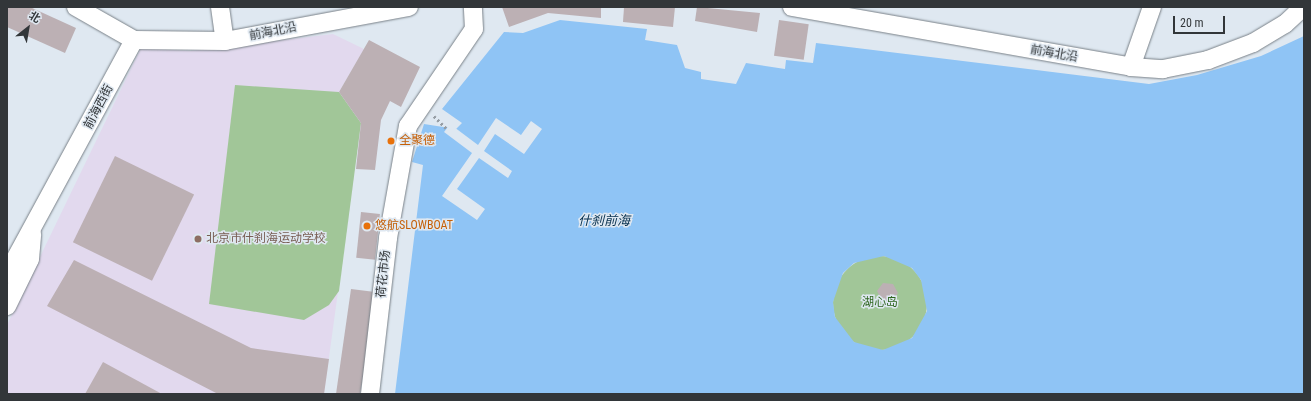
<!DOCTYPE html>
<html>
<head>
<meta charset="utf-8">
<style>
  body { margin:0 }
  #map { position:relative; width:1311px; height:401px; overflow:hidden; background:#dfe8f1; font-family:"Roboto Condensed","Noto Sans SC",sans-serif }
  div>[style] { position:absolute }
  .education>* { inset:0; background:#e2d9ee }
  .green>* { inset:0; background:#a1c698 }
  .round { border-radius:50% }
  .water>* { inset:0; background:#8fc4f5 }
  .pier>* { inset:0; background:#dfe8f1 }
  .building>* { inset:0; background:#bcb0b4; transform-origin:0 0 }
  .path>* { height:2.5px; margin-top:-1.25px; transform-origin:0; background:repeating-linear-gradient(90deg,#969da4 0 2px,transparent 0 5px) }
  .roads { filter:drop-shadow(0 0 1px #798188) drop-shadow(0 0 1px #798188) }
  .minor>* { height:18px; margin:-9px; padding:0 9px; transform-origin:9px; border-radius:9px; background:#fff }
  .dots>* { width:11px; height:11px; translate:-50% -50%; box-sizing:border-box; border:2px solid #dfe8f1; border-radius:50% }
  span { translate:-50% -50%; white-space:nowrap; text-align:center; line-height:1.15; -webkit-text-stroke:3px #dfe8f1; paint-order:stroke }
  .street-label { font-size:12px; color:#323639 }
  .food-label { font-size:12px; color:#c56008 }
  .left { translate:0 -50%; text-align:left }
  .education-label { font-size:12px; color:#785e54 }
  .park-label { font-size:12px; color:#2f661f }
  .water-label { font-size:13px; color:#042e4d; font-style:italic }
  .frame { position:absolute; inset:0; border:8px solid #323639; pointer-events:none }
  .north { position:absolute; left:8px; top:8px; width:40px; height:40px; -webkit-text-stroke:3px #dfe8f1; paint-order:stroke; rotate:31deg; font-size:11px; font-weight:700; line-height:16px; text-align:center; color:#323639 }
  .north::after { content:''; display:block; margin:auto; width:14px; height:18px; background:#323639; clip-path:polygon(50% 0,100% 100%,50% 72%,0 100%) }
  .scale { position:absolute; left:1173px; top:16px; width:52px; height:18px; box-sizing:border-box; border:2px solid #323639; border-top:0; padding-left:5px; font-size:12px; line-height:14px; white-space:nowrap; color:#323639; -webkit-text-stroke:3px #dfe8f1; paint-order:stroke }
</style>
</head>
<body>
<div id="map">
  <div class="education">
    <div style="clip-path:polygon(333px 34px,364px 49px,339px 92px,361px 123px,324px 394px,7px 394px,7px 325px,141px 48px,190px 51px)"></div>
  </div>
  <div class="green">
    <div style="clip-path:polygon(235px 85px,339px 92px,361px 123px,339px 291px,329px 305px,304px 320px,209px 304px)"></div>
    <div class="round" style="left:833px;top:256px;width:94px;height:94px"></div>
  </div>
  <div class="water">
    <div style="clip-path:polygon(evenodd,560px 20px,647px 29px,645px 40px,677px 45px,685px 68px,701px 72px,701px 79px,736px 84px,746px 63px,785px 69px,786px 60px,813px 63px,816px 43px,1149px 84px,1197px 75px,1261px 56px,1304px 36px,1304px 394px,395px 394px,423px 165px,412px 162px,424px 124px,456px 129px,462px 123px,442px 109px,504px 32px,523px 33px,560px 20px,884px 256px,912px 268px,921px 280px,927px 311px,912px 338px,883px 350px,854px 342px,835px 317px,833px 302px,843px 273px,854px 263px,884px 256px)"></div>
  </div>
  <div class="pier">
    <div style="clip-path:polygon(496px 118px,521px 135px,531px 121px,542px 129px,524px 154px,495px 134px,484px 151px,512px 171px,508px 178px,479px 158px,457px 189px,485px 209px,477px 220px,442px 196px,472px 153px,444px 132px,448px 127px,454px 127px,478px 145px)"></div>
  </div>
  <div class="building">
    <div style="clip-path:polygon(7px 7px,30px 7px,76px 28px,65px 53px,7px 27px)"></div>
    <div style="clip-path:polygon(502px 7px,601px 7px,601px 18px,548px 13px,509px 27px)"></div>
    <div style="clip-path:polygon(624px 7px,675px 7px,673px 27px,623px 22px)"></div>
    <div style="clip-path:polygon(697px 7px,760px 13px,757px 32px,695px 21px)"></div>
    <div style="left:779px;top:20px;width:30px;height:36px;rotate:8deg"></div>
    <div style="clip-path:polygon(369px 40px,420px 67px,401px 107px,390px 101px,381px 120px,375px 170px,356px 169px,361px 123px,339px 92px)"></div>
    <div style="left:115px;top:156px;width:88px;height:96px;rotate:26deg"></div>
    <div style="left:361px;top:212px;width:19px;height:46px;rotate:6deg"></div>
    <div style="clip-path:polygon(74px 260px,251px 348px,329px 359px,324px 394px,218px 394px,47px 306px)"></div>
    <div style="clip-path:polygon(883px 283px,893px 284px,898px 293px,892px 301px,882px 300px,877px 291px)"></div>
    <div style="clip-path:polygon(351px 289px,375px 292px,368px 348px,360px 394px,336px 394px)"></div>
    <div style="clip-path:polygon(103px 362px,162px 394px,85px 394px)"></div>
  </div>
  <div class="path">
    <div style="left:434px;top:116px;width:18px;rotate:45deg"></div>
  </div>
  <div class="roads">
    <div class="minor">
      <div style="left:76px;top:7px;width:67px;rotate:29.6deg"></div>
      <div style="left:134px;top:40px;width:91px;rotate:0.6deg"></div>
      <div style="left:225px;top:41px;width:187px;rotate:-10.5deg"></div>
      <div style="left:220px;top:7px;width:34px;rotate:82deg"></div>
      <div style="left:792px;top:7px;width:344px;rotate:10deg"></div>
      <div style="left:1131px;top:67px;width:32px;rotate:4deg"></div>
      <div style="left:1163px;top:69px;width:46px;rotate:-11.3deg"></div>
      <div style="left:1208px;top:60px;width:48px;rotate:-20.7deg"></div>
      <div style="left:1253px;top:43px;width:37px;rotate:-31deg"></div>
      <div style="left:1285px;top:24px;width:25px;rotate:-43deg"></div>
      <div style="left:1131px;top:67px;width:64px;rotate:-70.7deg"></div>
      <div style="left:7px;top:274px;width:266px;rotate:-61.5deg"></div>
      <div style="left:7px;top:306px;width:52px;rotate:-63.9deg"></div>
      <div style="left:30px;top:259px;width:25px;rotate:-85deg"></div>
      <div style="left:370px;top:394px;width:157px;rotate:-83.4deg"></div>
      <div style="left:388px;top:238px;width:114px;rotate:-79.9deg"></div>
      <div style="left:408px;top:126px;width:117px;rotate:-55.8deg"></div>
      <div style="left:474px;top:29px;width:22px;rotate:-93deg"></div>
    </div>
  </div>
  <div class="dots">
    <div style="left:391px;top:141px;background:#e8710a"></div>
    <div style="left:367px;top:226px;background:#e8710a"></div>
    <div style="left:198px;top:239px;background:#8d6e63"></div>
  </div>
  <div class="street-label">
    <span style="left:273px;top:32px;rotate:-11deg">前海北沿</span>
    <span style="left:1054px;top:54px;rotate:10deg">前海北沿</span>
    <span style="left:99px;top:107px;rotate:-62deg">前海西街</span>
    <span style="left:384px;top:274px;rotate:-84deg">荷花市场</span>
  </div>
  <div class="food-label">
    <span class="left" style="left:399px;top:141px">全聚德</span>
    <span class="left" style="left:375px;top:226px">悠航SLOWBOAT</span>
  </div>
  <div class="education-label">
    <span class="left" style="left:206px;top:239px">北京市什刹海运动学校</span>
  </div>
  <div class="park-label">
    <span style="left:880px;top:303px">湖心岛</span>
  </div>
  <div class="water-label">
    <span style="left:604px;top:221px">什刹前海</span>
  </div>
  <div class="frame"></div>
  <div class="north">北</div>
  <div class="scale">20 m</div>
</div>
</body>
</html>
